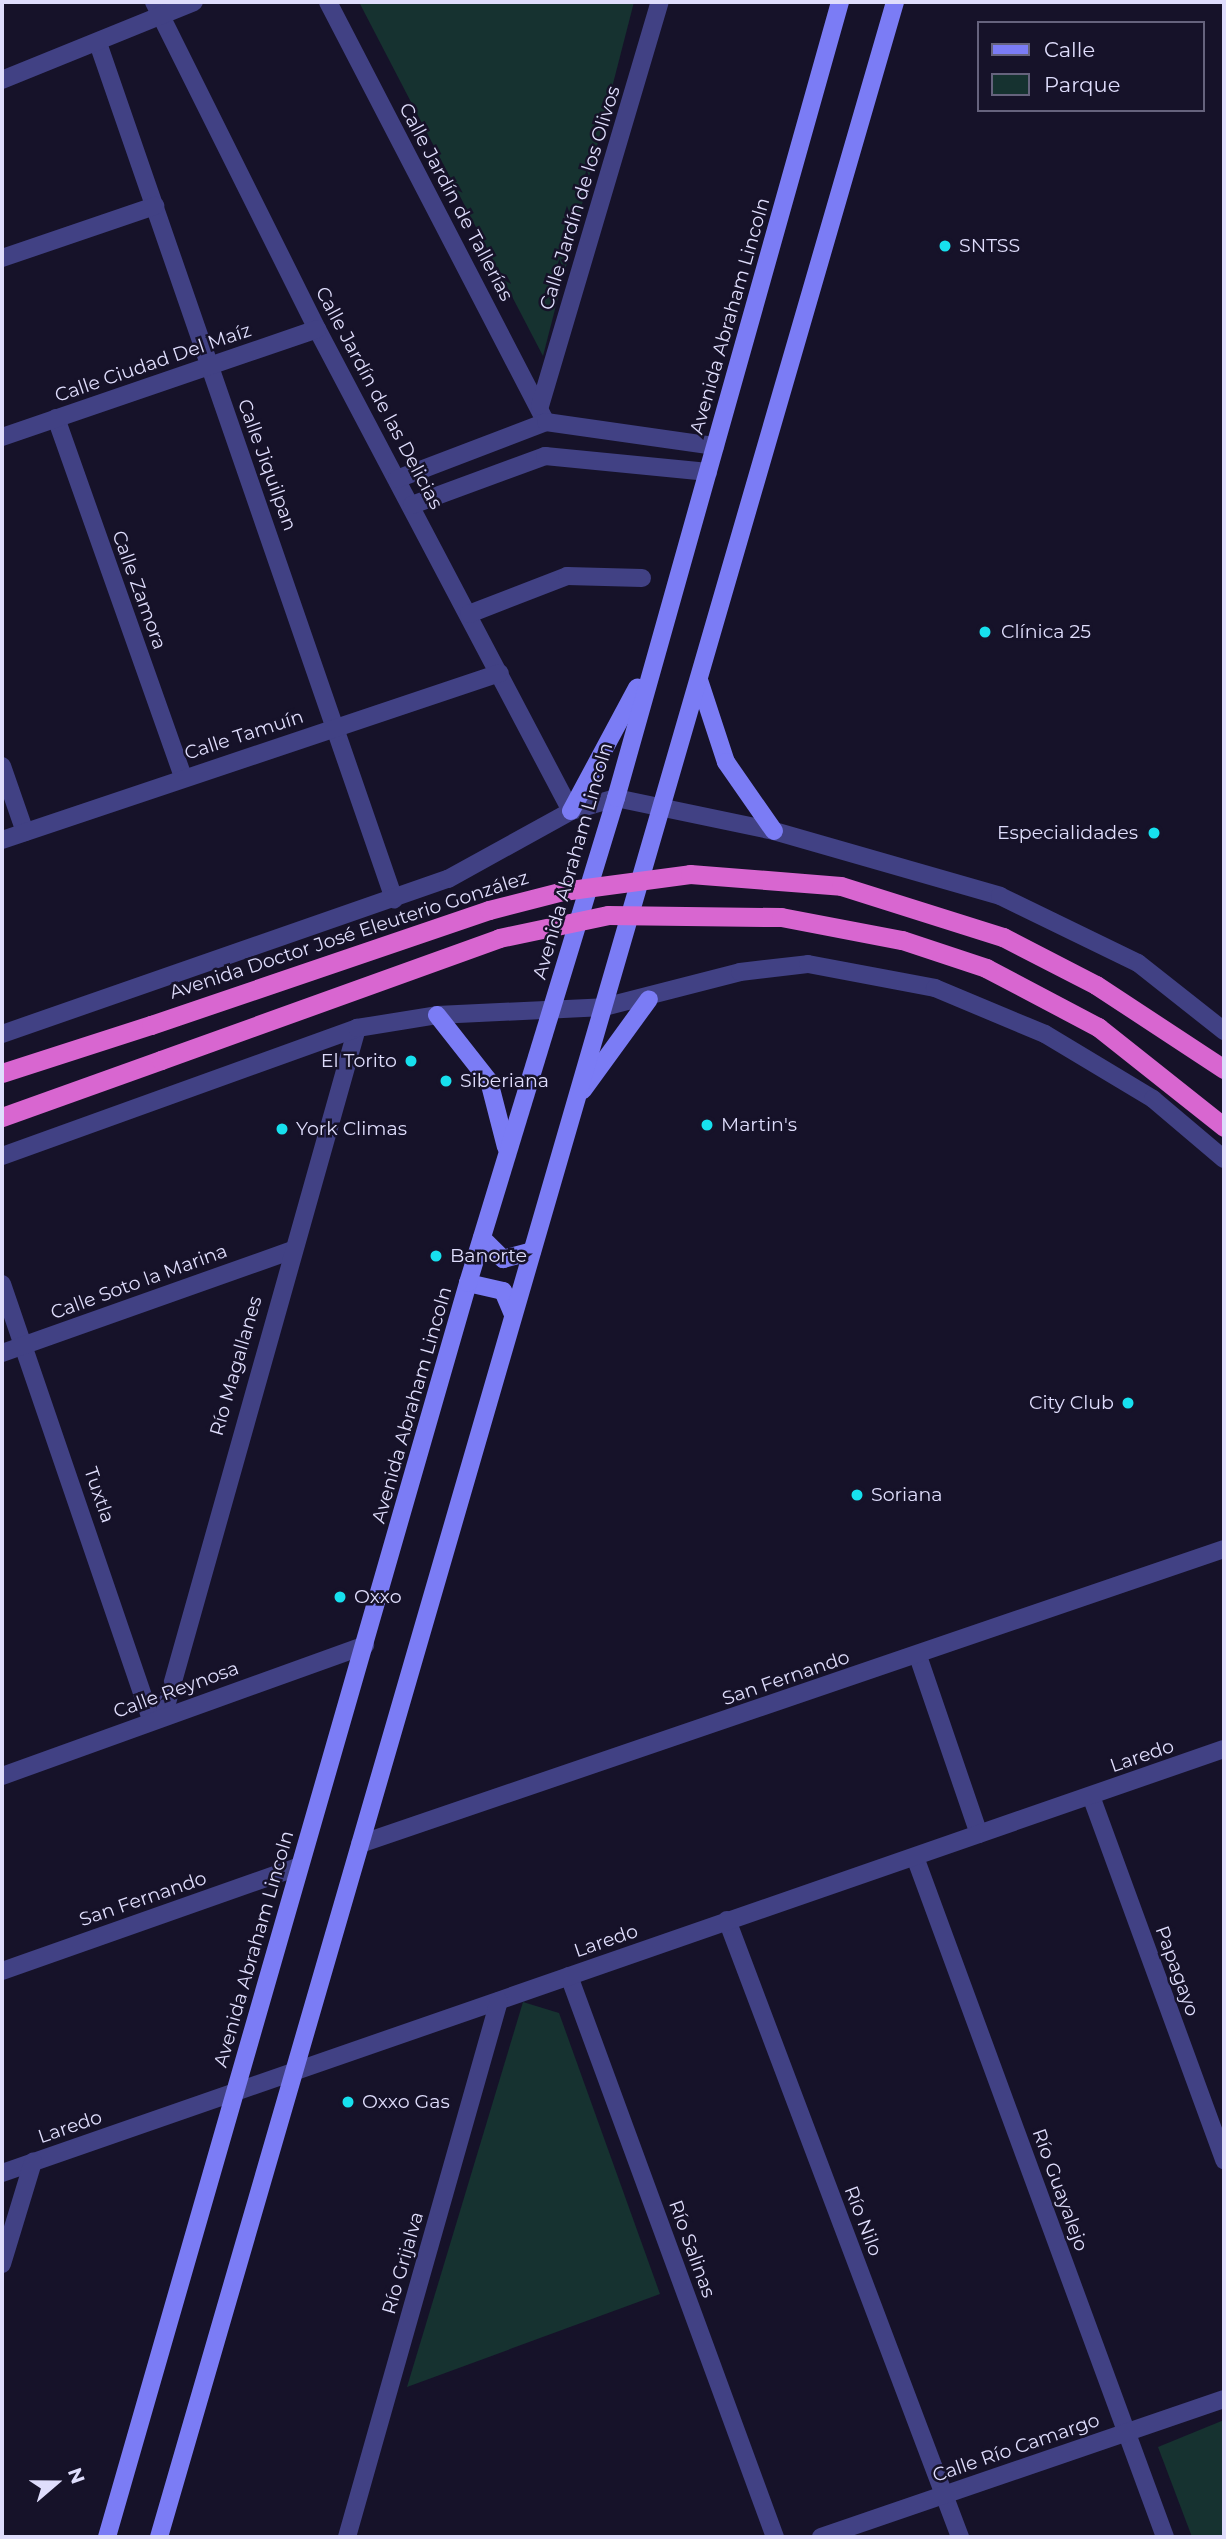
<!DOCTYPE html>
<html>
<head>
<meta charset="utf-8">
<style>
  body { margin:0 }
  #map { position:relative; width:1226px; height:2539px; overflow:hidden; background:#161229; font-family:Montserrat,sans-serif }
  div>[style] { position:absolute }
  .green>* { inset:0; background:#163230 }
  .minor>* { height:18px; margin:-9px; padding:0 9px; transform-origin:9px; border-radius:9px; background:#414184 }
  .tertiary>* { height:18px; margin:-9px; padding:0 9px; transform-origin:9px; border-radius:9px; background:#414184 }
  .secondary>* { height:18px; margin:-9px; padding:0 9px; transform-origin:9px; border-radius:9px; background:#7b7cf5 }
  .trunk>* { height:19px; margin:-9.5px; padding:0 9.5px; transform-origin:9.5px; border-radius:9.5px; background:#d866d0 }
  .trunk-bridge>* { height:19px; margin:-9.5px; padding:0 9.5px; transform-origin:9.5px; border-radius:9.5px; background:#d866d0 }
  .dots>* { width:19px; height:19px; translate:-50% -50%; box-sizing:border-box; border:4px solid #161229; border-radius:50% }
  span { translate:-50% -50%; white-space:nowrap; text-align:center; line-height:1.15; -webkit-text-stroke:5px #161229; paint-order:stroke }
  .street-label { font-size:19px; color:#dfddfc }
  .poi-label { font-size:19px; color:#dfddfc }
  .left { translate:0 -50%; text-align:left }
  .right { translate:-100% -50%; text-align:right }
  .frame { position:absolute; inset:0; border:4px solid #dfddfc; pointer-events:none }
  .legend { position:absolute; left:977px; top:21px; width:228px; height:91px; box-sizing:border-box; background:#161229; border:2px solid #66637d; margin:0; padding:9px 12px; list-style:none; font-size:21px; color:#dfddfc }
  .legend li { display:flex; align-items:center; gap:14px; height:35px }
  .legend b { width:35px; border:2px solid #66637d }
  .north { position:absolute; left:21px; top:2448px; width:70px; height:70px; -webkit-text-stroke:5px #161229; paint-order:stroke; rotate:70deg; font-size:19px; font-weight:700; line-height:28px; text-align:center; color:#dfddfc }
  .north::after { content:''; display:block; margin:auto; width:24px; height:32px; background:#dfddfc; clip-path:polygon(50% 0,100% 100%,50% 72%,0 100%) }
</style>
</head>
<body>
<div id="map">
  <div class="green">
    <div style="clip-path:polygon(359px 2px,634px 2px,543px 356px)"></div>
    <div style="clip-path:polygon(523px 2002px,559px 2013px,660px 2294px,407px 2387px)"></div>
    <div style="clip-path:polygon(1224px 2420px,1224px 2537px,1192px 2537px,1158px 2447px)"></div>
  </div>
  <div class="minor">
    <div style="left:154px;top:2px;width:365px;rotate:63.5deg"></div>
    <div style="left:317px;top:329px;width:545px;rotate:62.21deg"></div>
    <div style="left:328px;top:2px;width:473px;rotate:62.6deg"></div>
    <div style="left:99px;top:46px;width:903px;rotate:70.92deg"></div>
    <div style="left:2px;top:80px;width:207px;rotate:-22.1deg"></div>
    <div style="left:2px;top:258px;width:162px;rotate:-18.8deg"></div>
    <div style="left:540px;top:406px;width:421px;rotate:-73.5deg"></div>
    <div style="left:56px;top:418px;width:380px;rotate:70.5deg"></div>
    <div style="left:2px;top:437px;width:333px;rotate:-18.9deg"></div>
    <div style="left:397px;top:479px;width:160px;rotate:-20.9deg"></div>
    <div style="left:546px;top:422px;width:171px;rotate:8.1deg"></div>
    <div style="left:412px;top:505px;width:142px;rotate:-20.2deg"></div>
    <div style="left:545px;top:456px;width:164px;rotate:5.6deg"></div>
    <div style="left:469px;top:614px;width:105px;rotate:-21.2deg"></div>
    <div style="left:567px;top:576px;width:75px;rotate:1.5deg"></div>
    <div style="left:2px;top:766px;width:70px;rotate:70.8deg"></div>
    <div style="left:2px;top:840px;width:525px;rotate:-18.54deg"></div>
    <div style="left:2px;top:1284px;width:462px;rotate:71.1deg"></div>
    <div style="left:2px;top:1353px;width:306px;rotate:-19.5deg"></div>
    <div style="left:918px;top:1656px;width:188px;rotate:71.1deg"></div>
    <div style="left:163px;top:1717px;width:716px;rotate:-74.27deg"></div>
    <div style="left:2px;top:1776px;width:386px;rotate:-19.8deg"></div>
    <div style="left:1091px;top:1796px;width:388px;rotate:69.9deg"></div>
    <div style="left:360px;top:1844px;width:913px;rotate:-18.85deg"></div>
    <div style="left:915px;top:1857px;width:724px;rotate:69.81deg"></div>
    <div style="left:727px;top:1920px;width:660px;rotate:69.31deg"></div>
    <div style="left:2px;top:1971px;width:314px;rotate:-19.4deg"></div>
    <div style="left:569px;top:1976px;width:598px;rotate:69.84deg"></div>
    <div style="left:2px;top:2173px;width:1293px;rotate:-19.14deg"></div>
    <div style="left:2px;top:2264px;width:107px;rotate:-73.1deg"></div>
    <div style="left:347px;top:2537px;width:557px;rotate:-74.17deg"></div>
    <div style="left:821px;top:2537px;width:426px;rotate:-18.9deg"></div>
  </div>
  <div class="tertiary">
    <div style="left:2px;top:1034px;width:472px;rotate:-19.2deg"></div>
    <div style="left:448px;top:879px;width:141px;rotate:-28.9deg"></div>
    <div style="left:571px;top:811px;width:47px;rotate:-16.1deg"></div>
    <div style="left:616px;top:798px;width:161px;rotate:11.8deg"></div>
    <div style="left:774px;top:831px;width:235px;rotate:16deg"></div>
    <div style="left:1000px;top:896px;width:153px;rotate:25.9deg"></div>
    <div style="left:1138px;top:963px;width:110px;rotate:38.3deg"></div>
    <div style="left:2px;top:1156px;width:377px;rotate:-19.8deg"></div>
    <div style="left:357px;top:1028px;width:81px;rotate:-9.2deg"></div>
    <div style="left:437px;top:1015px;width:167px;rotate:-2.7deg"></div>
    <div style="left:604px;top:1007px;width:140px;rotate:-14.4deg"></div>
    <div style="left:740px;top:972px;width:68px;rotate:-6.7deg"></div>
    <div style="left:808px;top:964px;width:129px;rotate:10.7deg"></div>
    <div style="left:935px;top:988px;width:119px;rotate:22.7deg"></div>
    <div style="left:1045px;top:1034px;width:126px;rotate:31deg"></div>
    <div style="left:1153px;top:1099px;width:93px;rotate:40.2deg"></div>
  </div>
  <div class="secondary">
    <div style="left:699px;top:680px;width:86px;rotate:71.8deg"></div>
    <div style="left:726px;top:762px;width:84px;rotate:55.2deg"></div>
    <div style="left:571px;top:811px;width:140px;rotate:-61.8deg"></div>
    <div style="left:437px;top:1015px;width:84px;rotate:51.8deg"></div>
    <div style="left:489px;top:1081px;width:68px;rotate:75.6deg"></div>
    <div style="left:583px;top:1090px;width:112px;rotate:-54deg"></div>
    <div style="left:482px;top:1238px;width:30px;rotate:45deg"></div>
    <div style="left:503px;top:1259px;width:30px;rotate:-15deg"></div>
    <div style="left:468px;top:1283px;width:36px;rotate:13deg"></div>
    <div style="left:503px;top:1291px;width:25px;rotate:67deg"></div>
    <div style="left:107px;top:2537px;width:1305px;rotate:-73.94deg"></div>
    <div style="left:468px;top:1283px;width:507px;rotate:-73.03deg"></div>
    <div style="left:616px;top:798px;width:827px;rotate:-74.28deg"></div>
    <div style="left:159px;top:2537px;width:2640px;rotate:-73.81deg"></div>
  </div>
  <div class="trunk">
    <div style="left:1003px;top:937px;width:105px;rotate:27.3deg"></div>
    <div style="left:1096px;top:985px;width:153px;rotate:33.3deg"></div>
    <div style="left:986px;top:968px;width:127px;rotate:27.8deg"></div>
    <div style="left:1098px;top:1027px;width:161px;rotate:38.4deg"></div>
    <div style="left:2px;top:1073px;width:157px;rotate:-17.9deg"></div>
    <div style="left:2px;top:1117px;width:169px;rotate:-19.7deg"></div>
  </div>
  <div class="trunk-bridge">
    <div style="left:151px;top:1025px;width:357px;rotate:-18.8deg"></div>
    <div style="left:489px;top:910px;width:76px;rotate:-14.4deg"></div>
    <div style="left:563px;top:891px;width:128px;rotate:-7.6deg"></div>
    <div style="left:690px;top:874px;width:151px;rotate:4.5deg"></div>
    <div style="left:841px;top:886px;width:170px;rotate:17.5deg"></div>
    <div style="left:161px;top:1060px;width:359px;rotate:-19.8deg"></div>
    <div style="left:499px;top:938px;width:111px;rotate:-11.9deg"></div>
    <div style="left:608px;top:915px;width:173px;rotate:0.7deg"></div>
    <div style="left:781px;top:917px;width:123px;rotate:10.8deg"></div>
    <div style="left:902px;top:940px;width:89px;rotate:18.4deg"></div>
  </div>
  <div class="dots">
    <div style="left:945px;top:246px;background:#17e0ee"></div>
    <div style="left:985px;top:632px;background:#17e0ee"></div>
    <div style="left:1154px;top:833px;background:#17e0ee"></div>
    <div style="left:411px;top:1061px;background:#17e0ee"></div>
    <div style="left:446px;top:1081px;background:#17e0ee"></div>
    <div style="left:707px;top:1125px;background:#17e0ee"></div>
    <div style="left:282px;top:1129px;background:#17e0ee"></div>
    <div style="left:436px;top:1256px;background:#17e0ee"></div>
    <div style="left:1128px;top:1403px;background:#17e0ee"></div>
    <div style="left:857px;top:1495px;background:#17e0ee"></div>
    <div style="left:340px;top:1597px;background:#17e0ee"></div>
    <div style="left:348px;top:2102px;background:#17e0ee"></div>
  </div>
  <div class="street-label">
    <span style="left:580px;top:198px;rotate:-73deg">Calle Jardín de los Olivos</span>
    <span style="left:456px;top:202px;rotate:62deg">Calle Jardín de Tallerías</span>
    <span style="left:730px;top:316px;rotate:-74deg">Avenida Abraham Lincoln</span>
    <span style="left:153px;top:363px;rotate:-19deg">Calle Ciudad Del Maíz</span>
    <span style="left:379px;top:398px;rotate:62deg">Calle Jardín de las Delicias</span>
    <span style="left:267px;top:465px;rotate:70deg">Calle Jiquilpan</span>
    <span style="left:139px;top:590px;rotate:70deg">Calle Zamora</span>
    <span style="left:244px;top:735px;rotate:-18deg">Calle Tamuín</span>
    <span style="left:573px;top:861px;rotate:-74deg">Avenida Abraham Lincoln</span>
    <span style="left:349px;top:935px;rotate:-18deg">Avenida Doctor José Eleuterio González</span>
    <span style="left:139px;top:1282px;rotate:-20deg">Calle Soto la Marina</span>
    <span style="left:236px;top:1366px;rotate:-74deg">Río Magallanes</span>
    <span style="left:412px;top:1405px;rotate:-74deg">Avenida Abraham Lincoln</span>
    <span style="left:99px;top:1495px;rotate:71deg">Tuxtla</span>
    <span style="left:786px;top:1678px;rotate:-19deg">San Fernando</span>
    <span style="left:176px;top:1690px;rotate:-20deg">Calle Reynosa</span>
    <span style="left:1142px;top:1756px;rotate:-19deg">Laredo</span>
    <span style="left:143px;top:1899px;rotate:-19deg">San Fernando</span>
    <span style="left:606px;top:1941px;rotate:-19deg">Laredo</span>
    <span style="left:254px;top:1949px;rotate:-74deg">Avenida Abraham Lincoln</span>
    <span style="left:1177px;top:1971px;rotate:70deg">Papagayo</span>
    <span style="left:70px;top:2127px;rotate:-19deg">Laredo</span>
    <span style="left:1060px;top:2190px;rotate:70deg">Río Guayalejo</span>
    <span style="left:863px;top:2221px;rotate:69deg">Río Nilo</span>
    <span style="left:692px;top:2249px;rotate:70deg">Río Salinas</span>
    <span style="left:403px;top:2263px;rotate:-74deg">Río Grijalva</span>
    <span style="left:1016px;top:2448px;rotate:-19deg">Calle Río Camargo</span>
  </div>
  <div class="poi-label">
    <span class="left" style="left:959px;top:246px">SNTSS</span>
    <span class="left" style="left:1001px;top:632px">Clínica 25</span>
    <span class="right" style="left:1138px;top:833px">Especialidades</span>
    <span class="right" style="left:397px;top:1061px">El Torito</span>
    <span class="left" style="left:460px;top:1081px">Siberiana</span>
    <span class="left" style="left:721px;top:1125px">Martin's</span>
    <span class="left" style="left:296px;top:1129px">York Climas</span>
    <span class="left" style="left:450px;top:1256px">Banorte</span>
    <span class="right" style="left:1114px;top:1403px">City Club</span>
    <span class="left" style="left:871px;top:1495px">Soriana</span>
    <span class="left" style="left:354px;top:1597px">Oxxo</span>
    <span class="left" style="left:362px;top:2102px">Oxxo Gas</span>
  </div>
  <div class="frame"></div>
  <ul class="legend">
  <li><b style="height:9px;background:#7b7cf5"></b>Calle</li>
  <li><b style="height:19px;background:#163230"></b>Parque</li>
  </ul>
  <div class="north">N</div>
</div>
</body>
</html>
